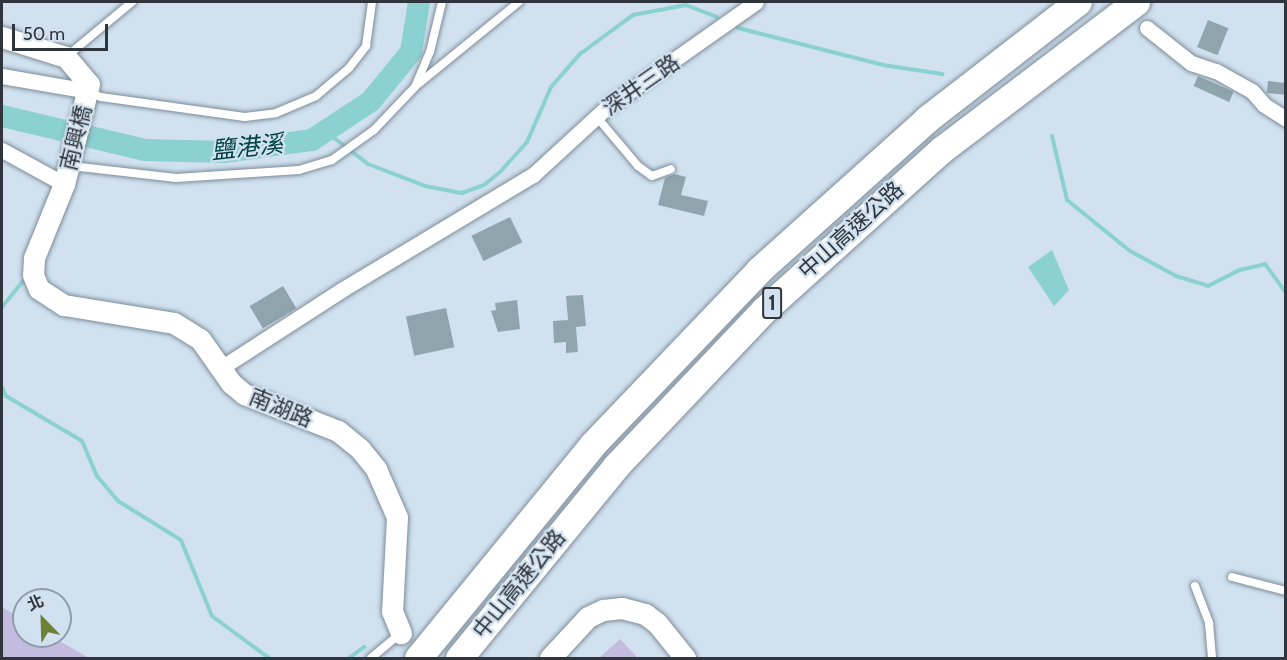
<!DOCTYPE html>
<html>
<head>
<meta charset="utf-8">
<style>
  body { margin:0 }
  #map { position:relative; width:1287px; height:660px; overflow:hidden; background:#d1e1ef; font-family:Cabin,"Noto Sans TC",sans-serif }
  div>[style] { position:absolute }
  .green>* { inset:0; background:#c3bce0 }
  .water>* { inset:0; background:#8bd1d2 }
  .stream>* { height:4px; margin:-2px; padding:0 2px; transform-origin:2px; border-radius:2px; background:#8bd1d2 }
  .river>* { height:22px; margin:-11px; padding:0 11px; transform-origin:11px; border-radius:11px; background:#8bd1d2 }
  .building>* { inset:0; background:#8fa4ac; transform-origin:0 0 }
  .roads { filter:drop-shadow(0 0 2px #7d8c99) drop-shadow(0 0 2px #7d8c99) }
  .lane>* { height:8px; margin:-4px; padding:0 4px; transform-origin:4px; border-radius:4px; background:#fff }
  .street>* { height:15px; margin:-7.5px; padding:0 7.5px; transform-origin:7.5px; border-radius:7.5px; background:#fff }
  .secondary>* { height:21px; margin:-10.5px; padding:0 10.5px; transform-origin:10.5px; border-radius:10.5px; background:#fff }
  .highway>* { height:27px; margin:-13.5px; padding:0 13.5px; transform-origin:13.5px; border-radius:13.5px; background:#fff }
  span { translate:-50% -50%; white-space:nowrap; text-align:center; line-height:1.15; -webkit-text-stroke:4.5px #d1e1ef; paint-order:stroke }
  .shield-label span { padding:2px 4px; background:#d1e1ef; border:2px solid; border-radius:4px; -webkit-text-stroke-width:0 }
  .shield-label { font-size:21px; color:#2f353b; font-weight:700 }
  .street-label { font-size:22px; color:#2f353b }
  .water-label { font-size:24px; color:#004344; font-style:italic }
  .frame { position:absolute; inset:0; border:3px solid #2f353b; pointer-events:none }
  .north { position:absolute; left:12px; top:588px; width:60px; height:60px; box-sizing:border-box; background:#d1e1ef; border:2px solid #909ca7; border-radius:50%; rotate:337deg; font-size:16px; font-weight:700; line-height:24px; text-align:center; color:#2f353b }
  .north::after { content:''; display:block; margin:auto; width:21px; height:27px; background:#6d8234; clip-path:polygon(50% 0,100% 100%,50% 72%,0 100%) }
  .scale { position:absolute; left:12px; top:24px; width:96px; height:27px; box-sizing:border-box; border:3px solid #2f353b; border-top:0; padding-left:8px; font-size:18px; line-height:21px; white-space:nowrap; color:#2f353b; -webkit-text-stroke:4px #d1e1ef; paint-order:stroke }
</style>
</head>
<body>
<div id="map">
  <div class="green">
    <div style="clip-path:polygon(2px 607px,24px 620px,24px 636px,51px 636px,89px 658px,2px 658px)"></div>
    <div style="clip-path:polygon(620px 639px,638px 658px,599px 658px)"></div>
  </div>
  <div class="water">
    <div style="clip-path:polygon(1052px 250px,1069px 290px,1054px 306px,1028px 267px)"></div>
  </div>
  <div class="stream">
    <div style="left:738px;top:28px;width:150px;rotate:14.3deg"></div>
    <div style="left:883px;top:65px;width:60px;rotate:8.7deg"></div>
    <div style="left:325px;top:131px;width:54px;rotate:37.5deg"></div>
    <div style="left:368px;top:164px;width:61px;rotate:21.1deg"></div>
    <div style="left:425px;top:186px;width:38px;rotate:11deg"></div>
    <div style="left:462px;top:193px;width:23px;rotate:-20deg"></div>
    <div style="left:484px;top:185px;width:21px;rotate:-39deg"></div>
    <div style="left:500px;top:172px;width:40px;rotate:-48deg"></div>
    <div style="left:527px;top:142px;width:60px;rotate:-66.4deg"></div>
    <div style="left:551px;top:87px;width:44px;rotate:-48.7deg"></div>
    <div style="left:580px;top:54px;width:66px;rotate:-36.3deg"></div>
    <div style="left:633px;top:15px;width:54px;rotate:-10.7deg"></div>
    <div style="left:686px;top:5px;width:33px;rotate:21deg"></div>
    <div style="left:1052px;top:136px;width:66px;rotate:76.8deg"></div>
    <div style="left:1067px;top:200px;width:81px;rotate:39deg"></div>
    <div style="left:1130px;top:251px;width:52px;rotate:28.5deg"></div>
    <div style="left:1176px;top:276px;width:34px;rotate:17deg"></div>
    <div style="left:1208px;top:286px;width:36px;rotate:-27deg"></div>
    <div style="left:1240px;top:270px;width:26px;rotate:-13deg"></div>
    <div style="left:1265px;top:264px;width:36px;rotate:54deg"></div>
    <div style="left:2px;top:307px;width:38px;rotate:-51deg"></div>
    <div style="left:2px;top:387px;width:10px;rotate:66deg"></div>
    <div style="left:6px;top:396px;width:88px;rotate:30.6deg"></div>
    <div style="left:82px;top:441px;width:38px;rotate:67deg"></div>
    <div style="left:97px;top:476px;width:33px;rotate:50deg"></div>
    <div style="left:118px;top:501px;width:74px;rotate:31.8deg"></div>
    <div style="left:181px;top:540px;width:82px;rotate:67.8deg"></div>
    <div style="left:212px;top:616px;width:71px;rotate:36.4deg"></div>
    <div style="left:349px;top:658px;width:19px;rotate:-36deg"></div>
  </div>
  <div class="river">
    <div style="left:2px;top:116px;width:147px;rotate:13.4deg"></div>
    <div style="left:145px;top:150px;width:79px;rotate:1.5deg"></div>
    <div style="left:224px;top:152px;width:89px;rotate:-7.8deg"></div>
    <div style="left:312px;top:140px;width:71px;rotate:-33.5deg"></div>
    <div style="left:371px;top:101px;width:63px;rotate:-50.8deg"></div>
    <div style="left:411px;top:52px;width:51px;rotate:-80.9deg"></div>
  </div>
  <div class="building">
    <div style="left:1208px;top:20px;width:22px;height:29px;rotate:22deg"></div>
    <div style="left:1198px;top:76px;width:39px;height:11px;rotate:24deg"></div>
    <div style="left:1268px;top:81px;width:18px;height:12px;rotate:6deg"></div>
    <div style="clip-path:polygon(675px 174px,686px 177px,681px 195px,708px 201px,704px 216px,658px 205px,665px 178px)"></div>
    <div style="left:510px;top:217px;width:28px;height:43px;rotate:64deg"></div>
    <div style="left:283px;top:286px;width:26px;height:39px;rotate:59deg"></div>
    <div style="clip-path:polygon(583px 295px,586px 326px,576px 327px,578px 352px,566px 353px,566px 342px,554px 343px,553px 321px,568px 320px,566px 296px)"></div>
    <div style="clip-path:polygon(517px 300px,520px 329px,498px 332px,491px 311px,496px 310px,495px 303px)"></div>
    <div style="left:446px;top:308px;width:40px;height:41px;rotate:78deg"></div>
  </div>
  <div class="roads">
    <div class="lane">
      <div style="left:67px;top:56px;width:85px;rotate:-39.7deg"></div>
      <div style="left:418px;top:84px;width:130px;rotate:-39.1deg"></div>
      <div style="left:89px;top:92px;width:13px;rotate:23deg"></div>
      <div style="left:101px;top:97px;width:145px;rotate:7.9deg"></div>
      <div style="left:245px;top:117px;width:31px;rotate:-7deg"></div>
      <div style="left:276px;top:113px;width:43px;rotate:-23deg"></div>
      <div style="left:316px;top:96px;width:43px;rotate:-40.3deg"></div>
      <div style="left:349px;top:68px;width:28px;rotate:-52deg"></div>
      <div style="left:366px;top:46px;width:44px;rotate:-82.2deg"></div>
      <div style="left:596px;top:116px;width:65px;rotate:50deg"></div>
      <div style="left:638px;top:166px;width:17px;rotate:36deg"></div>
      <div style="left:652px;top:176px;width:20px;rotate:-20deg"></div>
      <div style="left:71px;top:166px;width:106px;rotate:6.5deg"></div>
      <div style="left:176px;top:178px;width:123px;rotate:-3.7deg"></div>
      <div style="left:299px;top:170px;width:34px;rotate:-17deg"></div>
      <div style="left:332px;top:160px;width:52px;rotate:-35.5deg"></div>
      <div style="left:374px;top:130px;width:59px;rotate:-46.4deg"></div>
      <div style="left:415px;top:87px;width:38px;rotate:-67deg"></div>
      <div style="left:430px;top:52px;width:51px;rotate:-76.5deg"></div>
      <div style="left:1232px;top:577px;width:56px;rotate:14.5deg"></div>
      <div style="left:1195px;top:586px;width:40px;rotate:69deg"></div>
      <div style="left:1209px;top:623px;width:35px;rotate:85deg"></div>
      <div style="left:371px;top:658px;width:38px;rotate:-40deg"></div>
    </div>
    <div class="street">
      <div style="left:1147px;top:28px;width:56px;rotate:38.5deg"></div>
      <div style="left:1191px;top:63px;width:26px;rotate:18deg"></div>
      <div style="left:1216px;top:71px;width:41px;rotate:29.1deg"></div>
      <div style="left:1252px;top:91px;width:18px;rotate:49deg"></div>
      <div style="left:1264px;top:105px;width:26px;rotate:32deg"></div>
      <div style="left:2px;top:76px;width:87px;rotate:9.9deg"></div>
      <div style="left:2px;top:150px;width:71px;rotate:28.7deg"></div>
      <div style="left:221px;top:368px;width:145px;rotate:-32.9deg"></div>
      <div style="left:343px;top:289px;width:222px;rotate:-31deg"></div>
      <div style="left:533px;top:175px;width:100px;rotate:-42.6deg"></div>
      <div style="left:607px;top:107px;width:182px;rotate:-35.2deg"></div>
    </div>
    <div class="secondary">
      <div style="left:2px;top:37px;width:67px;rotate:17.4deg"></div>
      <div style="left:66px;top:57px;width:35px;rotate:50deg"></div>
      <div style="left:89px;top:84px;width:103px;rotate:104deg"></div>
      <div style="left:64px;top:184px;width:80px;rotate:112.1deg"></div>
      <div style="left:34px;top:258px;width:17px;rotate:93deg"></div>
      <div style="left:33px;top:275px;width:15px;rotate:67deg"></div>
      <div style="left:39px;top:289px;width:30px;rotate:33deg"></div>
      <div style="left:64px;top:305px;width:111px;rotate:9.3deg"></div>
      <div style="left:174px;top:323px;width:31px;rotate:32deg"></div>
      <div style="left:200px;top:339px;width:54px;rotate:54.8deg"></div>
      <div style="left:231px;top:383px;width:17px;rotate:40deg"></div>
      <div style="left:244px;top:394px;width:101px;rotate:21.5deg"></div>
      <div style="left:338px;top:431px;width:28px;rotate:39deg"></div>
      <div style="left:360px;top:449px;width:26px;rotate:51deg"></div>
      <div style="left:376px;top:469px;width:52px;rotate:66.4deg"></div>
      <div style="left:397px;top:517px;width:94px;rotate:93deg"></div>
      <div style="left:392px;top:611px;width:24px;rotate:68deg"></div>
      <div style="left:550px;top:658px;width:56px;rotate:-47.2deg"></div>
      <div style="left:588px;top:617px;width:17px;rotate:-25deg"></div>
      <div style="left:603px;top:610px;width:19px;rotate:-6deg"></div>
      <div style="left:622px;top:608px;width:24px;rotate:15deg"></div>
      <div style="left:645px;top:614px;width:15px;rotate:37deg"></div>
      <div style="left:657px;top:623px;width:45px;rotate:51.3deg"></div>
    </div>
    <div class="highway">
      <div style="left:418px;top:658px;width:276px;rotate:-50.7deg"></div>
      <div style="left:593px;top:444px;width:240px;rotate:-46.3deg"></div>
      <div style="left:759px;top:270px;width:226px;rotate:-41.9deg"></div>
      <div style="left:927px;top:119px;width:191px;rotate:-37.8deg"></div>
      <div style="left:459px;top:658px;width:248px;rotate:-50.7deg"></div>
      <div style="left:616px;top:466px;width:215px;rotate:-46.5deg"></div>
      <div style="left:764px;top:310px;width:239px;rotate:-42.1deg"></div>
      <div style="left:941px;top:150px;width:245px;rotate:-37.2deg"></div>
    </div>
  </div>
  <div class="shield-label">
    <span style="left:772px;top:303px">1</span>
  </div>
  <div class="street-label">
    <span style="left:641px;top:85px;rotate:-35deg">深井三路</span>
    <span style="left:76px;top:138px;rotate:-76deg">南興橋</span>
    <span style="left:851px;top:230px;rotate:-42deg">中山高速公路</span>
    <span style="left:281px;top:408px;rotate:22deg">南湖路</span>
    <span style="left:519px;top:584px;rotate:-51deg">中山高速公路</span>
  </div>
  <div class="water-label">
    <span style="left:247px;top:147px;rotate:-6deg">鹽港溪</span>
  </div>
  <div class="frame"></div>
  <div class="north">北</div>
  <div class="scale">50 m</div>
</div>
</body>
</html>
